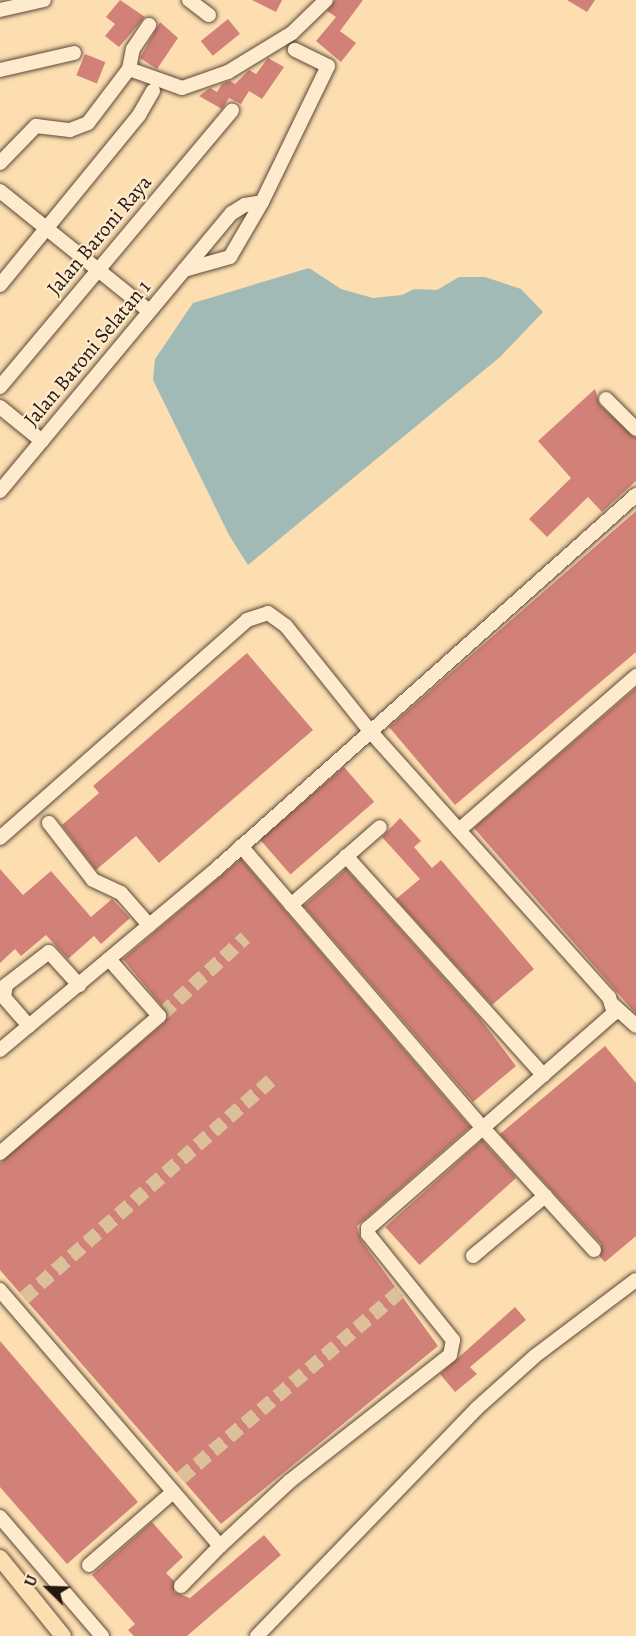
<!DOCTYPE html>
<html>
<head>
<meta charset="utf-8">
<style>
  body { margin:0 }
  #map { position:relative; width:636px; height:1636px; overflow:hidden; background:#fddeb1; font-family:Alegreya,serif }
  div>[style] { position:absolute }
  .water>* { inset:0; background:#a2bab5 }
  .building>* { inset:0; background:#d18177; transform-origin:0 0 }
  .minor-tunnel>* { height:14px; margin-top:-7px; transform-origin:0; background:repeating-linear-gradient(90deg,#dcc099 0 14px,transparent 0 21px) }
  .roads { filter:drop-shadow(0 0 2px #5a4939) drop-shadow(0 0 2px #5a4939) }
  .minor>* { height:14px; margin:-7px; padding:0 7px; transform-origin:7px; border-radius:7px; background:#feeacc }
  .major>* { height:16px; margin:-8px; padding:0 8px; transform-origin:8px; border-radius:8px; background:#fddeb1 }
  span { translate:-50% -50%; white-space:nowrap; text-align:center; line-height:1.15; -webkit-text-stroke:4.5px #feeacc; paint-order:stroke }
  .street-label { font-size:21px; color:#241711 }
  .north { position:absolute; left:18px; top:1558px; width:60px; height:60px; -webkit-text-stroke:4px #feeacc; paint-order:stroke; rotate:293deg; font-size:16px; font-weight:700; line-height:24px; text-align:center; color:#241711 }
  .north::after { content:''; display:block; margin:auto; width:21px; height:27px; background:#241711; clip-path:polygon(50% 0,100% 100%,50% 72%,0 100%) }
</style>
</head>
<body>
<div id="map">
  <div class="water">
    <div style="clip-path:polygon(309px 268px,341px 289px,373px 298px,402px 295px,414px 289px,437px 290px,459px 277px,485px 277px,521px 289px,543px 312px,500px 357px,248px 565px,229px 535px,153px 380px,155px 359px,193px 303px)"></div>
  </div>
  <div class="building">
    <div style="clip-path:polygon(120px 0,145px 17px,119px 47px,105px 36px,115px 24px,106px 17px)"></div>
    <div style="clip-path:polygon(252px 0,282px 0,276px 12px)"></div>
    <div style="clip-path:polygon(335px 0,363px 0,340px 31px,356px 43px,341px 62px,316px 41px,336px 17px,327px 11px)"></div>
    <div style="clip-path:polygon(567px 0,595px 0,587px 12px)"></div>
    <div style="left:228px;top:19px;width:19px;height:35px;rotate:51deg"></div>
    <div style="clip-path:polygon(160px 22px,178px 38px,157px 69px,140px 58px)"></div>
    <div style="left:85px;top:54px;width:22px;height:23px;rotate:22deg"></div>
    <div style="clip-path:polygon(268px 58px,284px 67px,262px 99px,249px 91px,241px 104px,229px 98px,222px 109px,199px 96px,210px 88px,217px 92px,222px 84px,230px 81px,235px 84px,249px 70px,256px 74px)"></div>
    <div style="clip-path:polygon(595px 389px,600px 405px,636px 438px,636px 481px,602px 512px,588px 497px,547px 537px,529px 519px,571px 478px,538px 441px)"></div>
    <div style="clip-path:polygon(636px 511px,636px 652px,455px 805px,389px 727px)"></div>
    <div style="clip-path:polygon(247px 653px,313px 730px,159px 863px,136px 836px,96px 870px,62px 825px,99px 793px,93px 786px)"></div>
    <div style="clip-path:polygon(636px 688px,636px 1014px,474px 828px)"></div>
    <div style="left:344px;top:767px;width:46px;height:111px;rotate:49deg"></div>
    <div style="clip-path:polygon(400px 818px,421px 841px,414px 847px,432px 868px,441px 860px,534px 969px,492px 1005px,396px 899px,420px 879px,382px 837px)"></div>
    <div style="clip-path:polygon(241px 859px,470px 1127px,357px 1226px,361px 1240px,438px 1346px,221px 1524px,0 1270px,0 1163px,165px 1022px,166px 1011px,123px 959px)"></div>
    <div style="clip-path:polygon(0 869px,23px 895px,51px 871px,91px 917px,112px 899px,130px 918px,101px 944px,94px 936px,68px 959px,46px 935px,21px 956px,15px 949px,0 963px)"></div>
    <div style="clip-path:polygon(346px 869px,479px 1017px,516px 1066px,473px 1102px,304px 906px)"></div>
    <div style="clip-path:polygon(605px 1046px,636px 1083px,636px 1236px,605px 1262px,600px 1257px,601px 1244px,500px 1134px)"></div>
    <div style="left:482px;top:1140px;width:51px;height:130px;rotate:48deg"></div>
    <div style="clip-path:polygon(515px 1307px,526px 1320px,470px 1367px,477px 1374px,455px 1392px,440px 1374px)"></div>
    <div style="clip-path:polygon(0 1341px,138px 1502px,67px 1564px,0 1487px)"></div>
    <div style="clip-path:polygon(152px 1522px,183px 1557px,166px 1573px,174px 1581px,174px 1592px,190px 1598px,264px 1535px,281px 1555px,187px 1636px,134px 1636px,128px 1630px,135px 1624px,92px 1575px)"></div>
  </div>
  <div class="minor-tunnel">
    <div style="left:162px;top:1014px;width:113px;rotate:-42.5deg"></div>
    <div style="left:24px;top:1298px;width:329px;rotate:-41.4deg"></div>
    <div style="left:181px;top:1478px;width:289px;rotate:-40.4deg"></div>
  </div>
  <div class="roads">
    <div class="minor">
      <div style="left:189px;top:0;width:25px;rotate:37deg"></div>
      <div style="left:0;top:10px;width:45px;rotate:-12.8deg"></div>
      <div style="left:129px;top:69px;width:20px;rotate:-79deg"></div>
      <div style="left:133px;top:49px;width:29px;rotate:-56deg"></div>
      <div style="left:0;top:70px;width:76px;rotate:-12.9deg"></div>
      <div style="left:0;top:163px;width:52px;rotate:-45.8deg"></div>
      <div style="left:36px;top:126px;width:34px;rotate:7deg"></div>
      <div style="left:70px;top:130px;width:19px;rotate:-21deg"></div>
      <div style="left:88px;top:123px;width:68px;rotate:-52.8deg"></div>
      <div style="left:129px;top:69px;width:56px;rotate:19.7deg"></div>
      <div style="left:182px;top:88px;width:49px;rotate:-19.2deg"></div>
      <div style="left:228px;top:72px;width:75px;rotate:-31.4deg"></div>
      <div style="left:292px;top:33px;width:47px;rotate:-44.1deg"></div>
      <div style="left:0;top:191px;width:191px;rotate:38.8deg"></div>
      <div style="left:184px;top:270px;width:48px;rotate:-15.8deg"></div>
      <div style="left:230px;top:257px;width:64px;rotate:-59.8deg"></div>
      <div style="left:262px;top:202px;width:151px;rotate:-64.1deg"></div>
      <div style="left:328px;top:66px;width:37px;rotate:-154deg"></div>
      <div style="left:0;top:285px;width:220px;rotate:-50.7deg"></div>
      <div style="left:139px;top:115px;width:28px;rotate:-60deg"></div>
      <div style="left:0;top:387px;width:361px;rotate:-50deg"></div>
      <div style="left:606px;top:399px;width:42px;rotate:45deg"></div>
      <div style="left:0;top:407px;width:54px;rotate:39deg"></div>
      <div style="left:0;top:491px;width:362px;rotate:-50.2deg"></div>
      <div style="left:232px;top:213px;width:15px;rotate:-32deg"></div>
      <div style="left:245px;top:205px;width:17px;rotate:-10deg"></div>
      <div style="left:49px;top:823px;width:72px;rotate:52.3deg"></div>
      <div style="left:93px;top:880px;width:31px;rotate:25deg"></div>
      <div style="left:121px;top:893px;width:43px;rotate:48.8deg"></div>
      <div style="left:459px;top:830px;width:235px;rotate:-41deg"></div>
      <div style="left:0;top:838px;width:329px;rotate:-41.4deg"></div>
      <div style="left:247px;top:620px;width:22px;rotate:-18deg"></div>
      <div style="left:268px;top:613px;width:22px;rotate:36deg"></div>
      <div style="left:286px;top:626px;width:134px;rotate:51.3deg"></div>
      <div style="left:370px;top:731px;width:358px;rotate:48.1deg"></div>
      <div style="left:609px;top:997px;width:17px;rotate:73deg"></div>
      <div style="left:614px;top:1013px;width:327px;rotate:138.8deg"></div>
      <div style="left:368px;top:1228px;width:6px;rotate:90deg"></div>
      <div style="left:368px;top:1234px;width:136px;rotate:51.3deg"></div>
      <div style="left:453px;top:1340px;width:15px;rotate:101deg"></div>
      <div style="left:450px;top:1355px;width:204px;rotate:141.8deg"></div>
      <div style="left:290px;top:1481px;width:96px;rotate:137.1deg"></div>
      <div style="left:220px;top:1546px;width:338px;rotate:-130.7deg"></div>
      <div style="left:241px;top:846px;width:372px;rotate:49.4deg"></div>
      <div style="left:483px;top:1128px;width:165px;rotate:47.7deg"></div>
      <div style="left:346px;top:856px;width:295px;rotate:48deg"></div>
      <div style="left:291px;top:905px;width:118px;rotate:-41.2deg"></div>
      <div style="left:613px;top:1005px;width:31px;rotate:42deg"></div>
      <div style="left:29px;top:1026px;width:38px;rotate:-131deg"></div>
      <div style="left:4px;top:997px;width:12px;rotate:-81deg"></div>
      <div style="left:6px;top:985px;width:54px;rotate:-37.5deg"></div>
      <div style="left:49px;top:952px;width:45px;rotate:47.7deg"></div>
      <div style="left:0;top:1050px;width:278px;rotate:-39.9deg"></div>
      <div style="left:213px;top:872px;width:567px;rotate:-41.71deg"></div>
      <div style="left:0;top:1153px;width:210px;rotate:-40.7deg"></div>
      <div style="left:159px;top:1016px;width:76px;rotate:-131.3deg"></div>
      <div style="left:473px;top:1256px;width:94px;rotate:-39.8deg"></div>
      <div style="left:0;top:1517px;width:157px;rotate:49.4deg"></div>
      <div style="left:89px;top:1565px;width:111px;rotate:-41deg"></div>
      <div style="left:181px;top:1586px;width:56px;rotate:-45.7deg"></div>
      <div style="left:257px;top:1636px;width:315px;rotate:-46deg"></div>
      <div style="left:476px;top:1409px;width:79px;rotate:-41.9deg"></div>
      <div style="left:535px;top:1356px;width:126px;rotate:-37deg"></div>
    </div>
    <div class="major">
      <div style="left:0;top:1558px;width:100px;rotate:51.1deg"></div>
    </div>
  </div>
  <div class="street-label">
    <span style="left:99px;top:235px;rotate:-50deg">Jalan Baroni Raya</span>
    <span style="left:87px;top:353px;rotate:-50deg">Jalan Baroni Selatan 1</span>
  </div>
  <div class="north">U</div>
</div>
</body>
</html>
